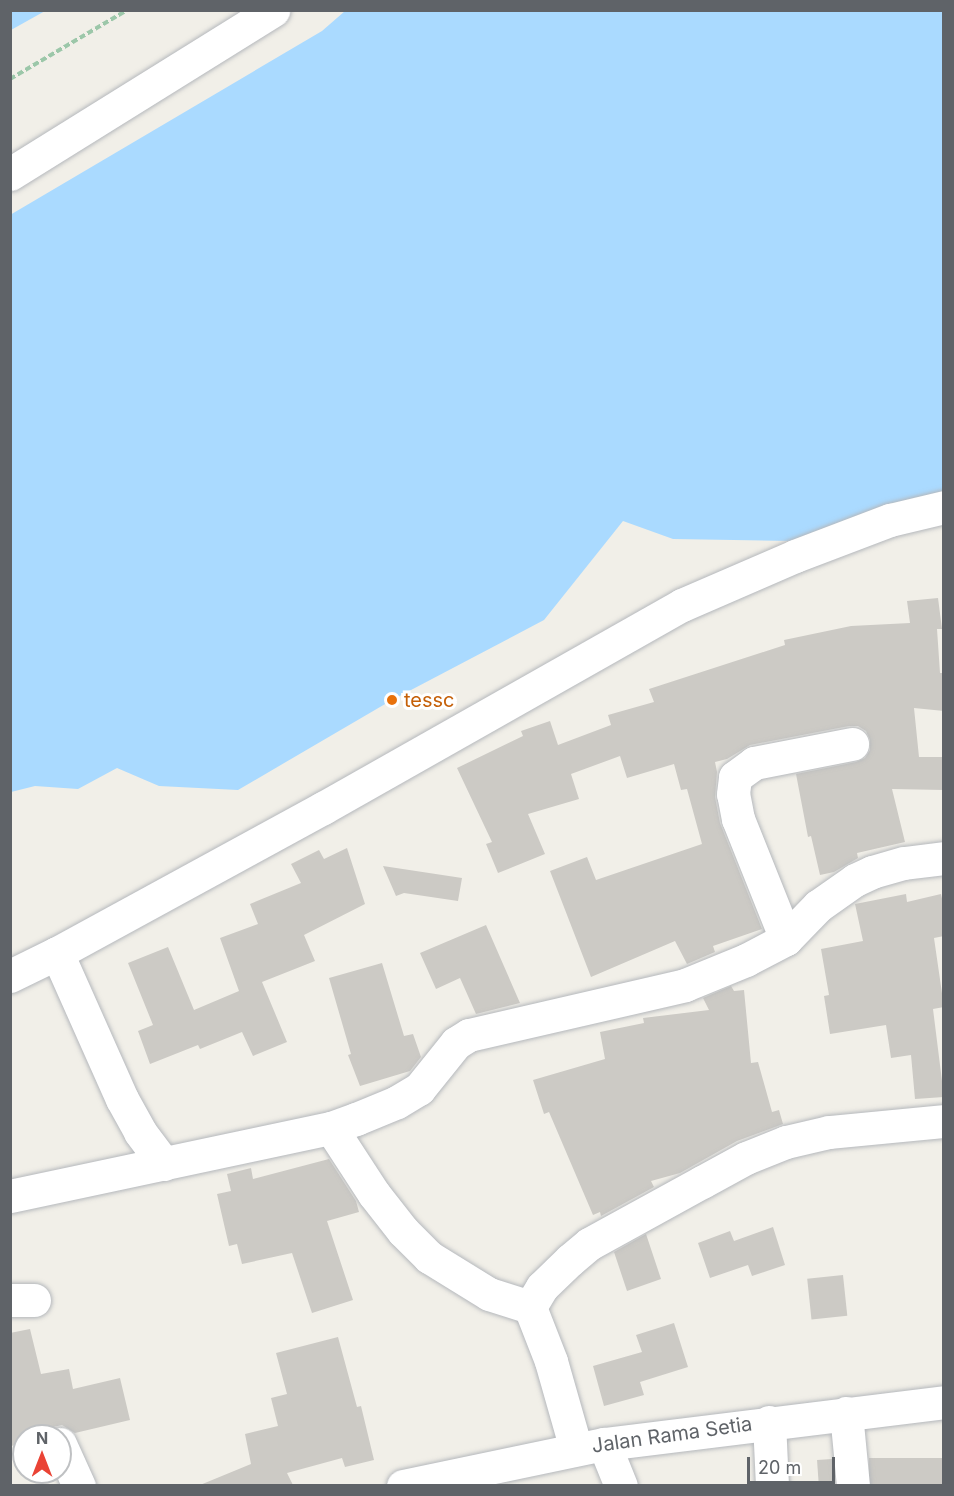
<!DOCTYPE html>
<html>
<head>
<meta charset="utf-8">
<style>
  body { margin:0 }
  #map { position:relative; width:954px; height:1496px; overflow:hidden; background:#f1efe8; font-family:Inter,sans-serif }
  div>[style] { position:absolute }
  .water>* { inset:0; background:#aadaff }
  .building>* { inset:0; background:#cccac5; transform-origin:0 0 }
  .path>* { height:4px; margin-top:-2px; transform-origin:0; background:repeating-linear-gradient(90deg,#9cc7a9 0 6px,transparent 0 9px) }
  .roads { filter:drop-shadow(0 0 2px #b5b8bc) drop-shadow(0 0 2px #b5b8bc) }
  .minor>* { height:33px; margin:-16.5px; padding:0 16.5px; transform-origin:16.5px; border-radius:16.5px; background:#fff }
  .dots>* { width:16px; height:16px; translate:-50% -50%; box-sizing:border-box; border:3px solid #fff; border-radius:50% }
  span { translate:-50% -50%; white-space:nowrap; text-align:center; line-height:1.15; -webkit-text-stroke:6px #fff; paint-order:stroke }
  .food-label { font-size:20px; color:#c56008 }
  .left { translate:0 -50%; text-align:left }
  .street-label { font-size:20px; color:#5f6368 }
  .frame { position:absolute; inset:0; border:12px solid #5f6368; pointer-events:none }
  .north { position:absolute; left:12px; top:1424px; width:60px; height:60px; box-sizing:border-box; background:#fff; border:2px solid #bfc1c3; border-radius:50%; rotate:0deg; font-size:16px; font-weight:700; line-height:24px; text-align:center; color:#5f6368 }
  .north::after { content:''; display:block; margin:auto; width:21px; height:27px; background:#ea4335; clip-path:polygon(50% 0,100% 100%,50% 72%,0 100%) }
  .scale { position:absolute; left:747px; top:1457px; width:88px; height:27px; box-sizing:border-box; border:3px solid #5f6368; border-top:0; padding-left:8px; font-size:18px; line-height:21px; white-space:nowrap; color:#5f6368; -webkit-text-stroke:4px #fff; paint-order:stroke }
</style>
</head>
<body>
<div id="map">
  <div class="water">
    <div style="clip-path:polygon(11px 10px,45px 10px,45px 11px,11px 30px)"></div>
    <div style="clip-path:polygon(345px 11px,943px 11px,943px 492px,793px 541px,673px 539px,623px 521px,544px 620px,392px 700px,238px 790px,159px 786px,117px 768px,78px 789px,35px 786px,11px 792px,10px 215px,322px 31px)"></div>
  </div>
  <div class="building">
    <div style="clip-path:polygon(938px 598px,942px 629px,937px 629px,940px 673px,944px 673px,944px 711px,914px 708px,919px 757px,944px 757px,944px 790px,892px 789px,905px 842px,857px 853px,858px 858px,834px 872px,820px 875px,811px 836px,808px 837px,796px 774px,856px 762px,865px 758px,870px 750px,870px 740px,866px 731px,858px 726px,849px 726px,750px 745px,727px 759px,715px 762px,717px 772px,715px 797px,720px 823px,762px 929px,713px 946px,715px 952px,687px 964px,675px 941px,591px 977px,550px 871px,587px 857px,596px 880px,702px 844px,687px 789px,681px 790px,674px 764px,627px 778px,620px 756px,571px 774px,579px 799px,528px 814px,545px 854px,498px 873px,486px 844px,492px 842px,457px 768px,523px 736px,521px 731px,550px 721px,558px 745px,611px 725px,608px 715px,654px 702px,649px 689px,785px 645px,784px 640px,851px 626px,910px 623px,907px 601px)"></div>
    <div style="clip-path:polygon(347px 848px,365px 904px,304px 935px,315px 961px,262px 982px,287px 1042px,253px 1056px,242px 1032px,200px 1049px,198px 1045px,150px 1064px,138px 1031px,153px 1025px,128px 963px,168px 947px,194px 1010px,239px 991px,220px 938px,258px 924px,250px 904px,301px 883px,291px 864px,319px 850px,324px 859px)"></div>
    <div style="clip-path:polygon(383px 866px,462px 878px,458px 901px,404px 893px,396px 896px)"></div>
    <div style="clip-path:polygon(906px 894px,907px 902px,941px 894px,944px 907px,944px 936px,934px 938px,944px 1007px,933px 1009px,944px 1097px,915px 1099px,911px 1055px,891px 1058px,886px 1025px,830px 1034px,824px 996px,829px 995px,821px 949px,863px 941px,855px 904px)"></div>
    <div style="clip-path:polygon(486px 925px,520px 1003px,476px 1014px,460px 978px,436px 989px,420px 953px)"></div>
    <div style="clip-path:polygon(382px 963px,404px 1036px,413px 1034px,421px 1057px,410px 1071px,360px 1086px,348px 1055px,351px 1054px,329px 978px)"></div>
    <div style="clip-path:polygon(731px 986px,734px 991px,744px 990px,751px 1063px,758px 1062px,772px 1112px,779px 1110px,783px 1124px,737px 1141px,680px 1173px,651px 1181px,654px 1187px,601px 1216px,600px 1212px,593px 1215px,549px 1112px,544px 1114px,533px 1080px,605px 1059px,600px 1032px,644px 1023px,643px 1018px,709px 1010px,703px 998px)"></div>
    <div style="clip-path:polygon(329px 1159px,356px 1201px,359px 1212px,327px 1221px,353px 1300px,312px 1313px,292px 1253px,242px 1264px,237px 1244px,229px 1246px,217px 1194px,231px 1191px,227px 1174px,251px 1168px,253px 1179px)"></div>
    <div style="clip-path:polygon(773px 1227px,785px 1265px,752px 1276px,748px 1265px,710px 1278px,698px 1243px,730px 1231px,734px 1241px)"></div>
    <div style="clip-path:polygon(646px 1234px,661px 1279px,627px 1291px,614px 1252px)"></div>
    <div style="left:843px;top:1275px;width:41px;height:36px;rotate:84deg"></div>
    <div style="clip-path:polygon(674px 1323px,688px 1367px,640px 1382px,644px 1395px,604px 1406px,593px 1366px,642px 1352px,636px 1335px)"></div>
    <div style="clip-path:polygon(30px 1329px,41px 1374px,69px 1369px,73px 1389px,120px 1378px,130px 1420px,75px 1433px,62px 1425px,53px 1427px,44px 1436px,24px 1436px,24px 1444px,10px 1446px,10px 1333px)"></div>
    <div style="clip-path:polygon(338px 1337px,357px 1407px,361px 1406px,374px 1460px,345px 1467px,342px 1458px,287px 1473px,293px 1485px,200px 1485px,251px 1464px,245px 1434px,278px 1426px,271px 1398px,287px 1394px,276px 1353px)"></div>
    <div style="left:944px;top:1458px;width:27px;height:75px;rotate:90deg"></div>
    <div style="left:832px;top:1459px;width:26px;height:15px;rotate:86deg"></div>
  </div>
  <div class="path">
    <div style="left:10px;top:79px;width:136px;rotate:-30.5deg"></div>
  </div>
  <div class="roads">
    <div class="minor">
      <div style="left:10px;top:174px;width:310px;rotate:-31.9deg"></div>
      <div style="left:786px;top:939px;width:129px;rotate:-111.8deg"></div>
      <div style="left:738px;top:819px;width:25px;rotate:-101deg"></div>
      <div style="left:733px;top:794px;width:17px;rotate:-83deg"></div>
      <div style="left:735px;top:777px;width:24px;rotate:-36deg"></div>
      <div style="left:754px;top:763px;width:100px;rotate:-11deg"></div>
      <div style="left:57px;top:953px;width:160px;rotate:66deg"></div>
      <div style="left:122px;top:1099px;width:38px;rotate:61deg"></div>
      <div style="left:140px;top:1132px;width:40px;rotate:53deg"></div>
      <div style="left:10px;top:976px;width:52px;rotate:-26.1deg"></div>
      <div style="left:57px;top:953px;width:303px;rotate:-28.6deg"></div>
      <div style="left:323px;top:808px;width:412px;rotate:-29.5deg"></div>
      <div style="left:682px;top:605px;width:123px;rotate:-23.4deg"></div>
      <div style="left:795px;top:556px;width:102px;rotate:-20.8deg"></div>
      <div style="left:890px;top:520px;width:56px;rotate:-13.5deg"></div>
      <div style="left:331px;top:1128px;width:79px;rotate:56.9deg"></div>
      <div style="left:374px;top:1194px;width:47px;rotate:51.9deg"></div>
      <div style="left:403px;top:1231px;width:37px;rotate:45deg"></div>
      <div style="left:429px;top:1257px;width:70px;rotate:31.7deg"></div>
      <div style="left:489px;top:1294px;width:43px;rotate:17.6deg"></div>
      <div style="left:10px;top:1196px;width:328px;rotate:-12deg"></div>
      <div style="left:331px;top:1128px;width:27px;rotate:-20deg"></div>
      <div style="left:356px;top:1119px;width:44px;rotate:-22.5deg"></div>
      <div style="left:397px;top:1102px;width:26px;rotate:-31deg"></div>
      <div style="left:419px;top:1089px;width:59px;rotate:-51.2deg"></div>
      <div style="left:456px;top:1043px;width:15px;rotate:-32deg"></div>
      <div style="left:469px;top:1035px;width:222px;rotate:-13deg"></div>
      <div style="left:685px;top:985px;width:66px;rotate:-22.3deg"></div>
      <div style="left:746px;top:960px;width:45px;rotate:-27.7deg"></div>
      <div style="left:786px;top:939px;width:46px;rotate:-45.9deg"></div>
      <div style="left:818px;top:906px;width:45px;rotate:-35.1deg"></div>
      <div style="left:855px;top:880px;width:19px;rotate:-25deg"></div>
      <div style="left:872px;top:872px;width:33px;rotate:-16deg"></div>
      <div style="left:904px;top:863px;width:40px;rotate:-7.1deg"></div>
      <div style="left:10px;top:1300px;width:24px"></div>
      <div style="left:846px;top:1413px;width:73px;rotate:84.5deg"></div>
      <div style="left:769px;top:1422px;width:64px;rotate:87.3deg"></div>
      <div style="left:60px;top:1444px;width:46px;rotate:65.7deg"></div>
      <div style="left:604px;top:1444px;width:45px;rotate:68deg"></div>
      <div style="left:576px;top:1449px;width:91px;rotate:-105.9deg"></div>
      <div style="left:551px;top:1361px;width:58px;rotate:-111.3deg"></div>
      <div style="left:530px;top:1307px;width:23px;rotate:-59deg"></div>
      <div style="left:542px;top:1287px;width:39px;rotate:-44deg"></div>
      <div style="left:570px;top:1260px;width:25px;rotate:-40deg"></div>
      <div style="left:589px;top:1244px;width:129px;rotate:-28.8deg"></div>
      <div style="left:702px;top:1182px;width:50px;rotate:-28.6deg"></div>
      <div style="left:746px;top:1158px;width:43px;rotate:-21.8deg"></div>
      <div style="left:786px;top:1142px;width:44px;rotate:-13.1deg"></div>
      <div style="left:829px;top:1132px;width:116px;rotate:-5.5deg"></div>
      <div style="left:403px;top:1486px;width:205px;rotate:-11.8deg"></div>
      <div style="left:604px;top:1444px;width:343px;rotate:-7deg"></div>
    </div>
  </div>
  <div class="dots">
    <div style="left:392px;top:700px;background:#e8710a"></div>
  </div>
  <div class="food-label">
    <span class="left" style="left:404px;top:700px">tessc</span>
  </div>
  <div class="street-label">
    <span style="left:672px;top:1435px;rotate:-8deg">Jalan Rama Setia</span>
  </div>
  <div class="frame"></div>
  <div class="north">N</div>
  <div class="scale">20 m</div>
</div>
</body>
</html>
